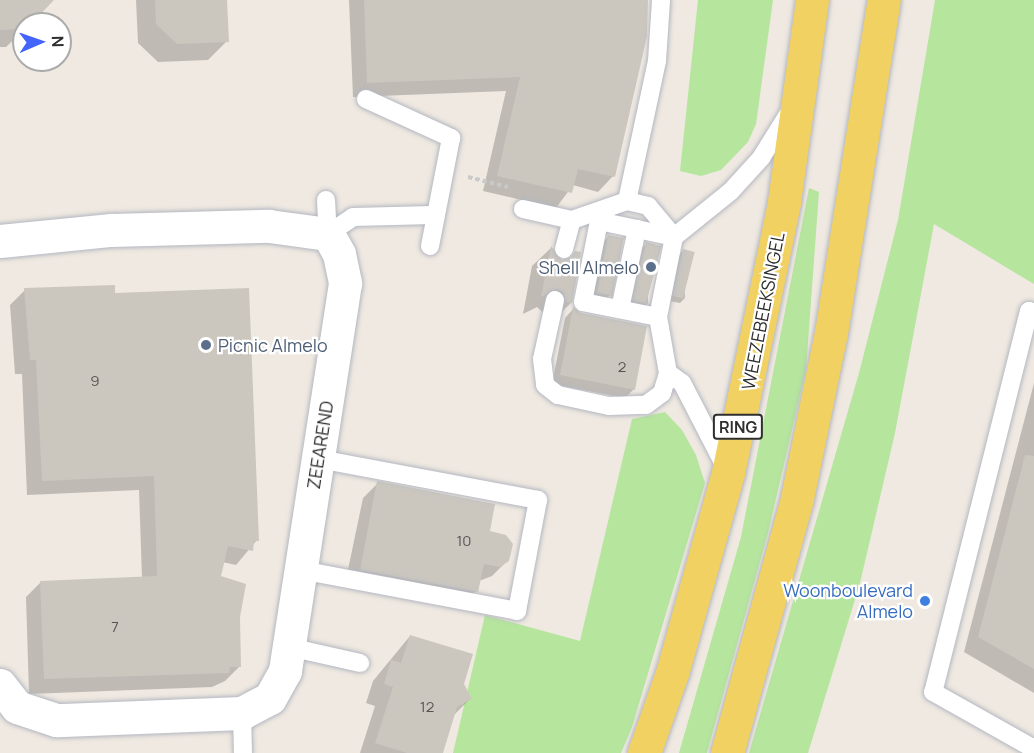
<!DOCTYPE html>
<html>
<head>
<meta charset="utf-8">
<style>
  body { margin:0 }
  #map { position:relative; width:1034px; height:753px; overflow:hidden; background:#efe9e1; font-family:Manrope,sans-serif }
  div>[style] { position:absolute }
  .green>* { inset:0; background:#b6e59e }
  .shadow>* { inset:0; background:#0003 }
  .building>* { inset:0; background:#cbc7bf; transform-origin:0 0 }
  .path>* { height:4px; margin-top:-2px; transform-origin:0; background:repeating-linear-gradient(90deg,#c9c9c9 0 4.5px,transparent 0 7.5px) }
  .roads { filter:drop-shadow(0 0 2px #b4b7c1) drop-shadow(0 0 2px #b4b7c1) }
  .service>* { height:18px; margin:-9px; padding:0 9px; transform-origin:9px; border-radius:9px; background:#fff }
  .minor>* { height:33px; margin:-16.5px; padding:0 16.5px; transform-origin:16.5px; border-radius:16.5px; background:#fff }
  .primary>* { height:33px; margin:-16.5px; padding:0 16.5px; transform-origin:16.5px; border-radius:16.5px; background:#f2d163 }
  .dots>* { width:16px; height:16px; translate:-50% -50%; box-sizing:border-box; border:3px solid #fff; border-radius:50% }
  span { translate:-50% -50%; white-space:nowrap; text-align:center; line-height:1.15; -webkit-text-stroke:4.5px #fff; paint-order:stroke }
  .number-label { font-size:15px; color:#555452 }
  .number-label span { -webkit-text-stroke-width:0 }
  .shield-label span { padding:2px 4px; background:#fff; border:2px solid; border-radius:4px; -webkit-text-stroke-width:0 }
  .shield-label { font-size:16px; color:#2e2e2e; font-weight:700 }
  .service-label { font-size:18px; color:#4e5e75 }
  .right { translate:-100% -50%; text-align:right }
  .left { translate:0 -50%; text-align:left }
  .street-label { font-size:18px; color:#2e2e2e }
  .shop-label { font-size:18px; color:#366cbe }
  .north { position:absolute; left:12px; top:12px; width:60px; height:60px; box-sizing:border-box; background:#fff; border:2px solid #ababab; border-radius:50%; rotate:88deg; font-size:16px; font-weight:700; line-height:24px; text-align:center; color:#2e2e2e }
  .north::after { content:''; display:block; margin:auto; width:21px; height:27px; background:#4264fb; clip-path:polygon(50% 0,100% 100%,50% 72%,0 100%) }
</style>
</head>
<body>
<div id="map">
  <div class="green">
    <div style="clip-path:polygon(698px 0,773px 0,756px 124px,748px 142px,721px 170px,701px 176px,680px 171px)"></div>
    <div style="clip-path:polygon(935px 0,1034px 0,1034px 284px,934px 224px,895px 433px,860px 583px,808px 753px,749px 753px,859px 373px,898px 220px)"></div>
    <div style="clip-path:polygon(809px 188px,819px 192px,806px 370px,768px 533px,707px 753px,679px 753px,741px 537px)"></div>
    <div style="clip-path:polygon(665px 412px,682px 430px,696px 455px,705px 483px,632px 727px,621px 753px,453px 753px,485px 615px,580px 641px,632px 419px)"></div>
  </div>
  <div class="shadow">
    <div style="clip-path:polygon(0 0,45px 0,29px 24px,24px 24px,24px 30px,6px 47px,0 47px)"></div>
    <div style="clip-path:polygon(136px 0,225px 0,227px 41px,208px 60px,158px 62px,138px 43px)"></div>
    <div style="clip-path:polygon(349px 0,645px 0,613px 176px,598px 192px,573px 185px,556px 208px,483px 191px,506px 91px,353px 97px)"></div>
    <div style="clip-path:polygon(608px 237px,610px 295px,605px 300px,592px 298px,603px 242px)"></div>
    <div style="clip-path:polygon(646px 244px,648px 303px,643px 308px,629px 305px,641px 249px)"></div>
    <div style="clip-path:polygon(551px 248px,571px 303px,552px 321px,537px 307px,523px 314px,532px 266px)"></div>
    <div style="clip-path:polygon(683px 251px,685px 298px,680px 303px,669px 301px,678px 256px)"></div>
    <div style="clip-path:polygon(25px 290px,114px 295px,257px 540px,236px 565px,222px 562px,219px 577px,238px 617px,240px 666px,225px 681px,212px 687px,29px 694px,26px 597px,41px 582px,142px 578px,139px 490px,27px 495px,22px 374px,15px 374px,10px 305px)"></div>
    <div style="clip-path:polygon(573px 309px,634px 389px,625px 398px,552px 384px,565px 318px)"></div>
    <div style="clip-path:polygon(1034px 383px,1034px 693px,964px 652px)"></div>
    <div style="clip-path:polygon(378px 483px,488px 533px,508px 560px,492px 576px,479px 581px,476px 591px,461px 606px,345px 584px,363px 498px)"></div>
    <div style="clip-path:polygon(410px 636px,470px 699px,453px 716px,441px 753px,360px 753px,375px 706px,366px 703px,373px 681px)"></div>
  </div>
  <div class="building">
    <div style="clip-path:polygon(0 0,54px 0,31px 24px,24px 24px,24px 29px,0 30px)"></div>
    <div style="clip-path:polygon(155px 0,227px 0,229px 42px,177px 44px,156px 24px)"></div>
    <div style="clip-path:polygon(364px 0,648px 0,647px 36px,615px 177px,578px 169px,572px 193px,497px 176px,520px 77px,367px 83px)"></div>
    <div style="left:608px;top:235px;width:16px;height:59px;rotate:11deg"></div>
    <div style="left:646px;top:242px;width:16px;height:60px;rotate:15deg"></div>
    <div style="clip-path:polygon(551px 246px,562px 260px,571px 257px,575px 251px,581px 252px,572px 303px,566px 302px,563px 292px,557px 289px,541px 297px)"></div>
    <div style="left:683px;top:249px;width:12px;height:48px;rotate:14deg"></div>
    <div style="clip-path:polygon(115px 285px,115px 293px,249px 288px,259px 541px,254px 541px,253px 551px,228px 546px,221px 576px,246px 584px,240px 617px,241px 667px,230px 667px,229px 673px,44px 679px,40px 581px,157px 576px,154px 476px,42px 481px,36px 360px,30px 360px,24px 288px)"></div>
    <div style="clip-path:polygon(573px 307px,581px 313px,647px 326px,635px 390px,560px 375px)"></div>
    <div style="clip-path:polygon(1025px 455px,1034px 456px,1034px 669px,978px 637px)"></div>
    <div style="clip-path:polygon(377px 481px,495px 504px,490px 531px,506px 535px,513px 544px,509px 561px,500px 567px,484px 564px,478px 592px,360px 570px)"></div>
    <div style="clip-path:polygon(410px 635px,473px 654px,464px 684px,472px 699px,457px 707px,443px 753px,407px 753px,375px 743px,393px 687px,384px 684px,391px 660px,401px 663px)"></div>
  </div>
  <div class="path">
    <div style="left:468px;top:177px;width:41px;rotate:14deg"></div>
  </div>
  <div class="roads">
    <div class="service">
      <div style="left:366px;top:99px;width:94px;rotate:24.6deg"></div>
      <div style="left:451px;top:138px;width:110px;rotate:101deg"></div>
      <div style="left:326px;top:200px;width:34px;rotate:87deg"></div>
      <div style="left:328px;top:234px;width:30px;rotate:-34deg"></div>
      <div style="left:353px;top:217px;width:80px;rotate:-1.4deg"></div>
      <div style="left:627px;top:201px;width:143px;rotate:-77.9deg"></div>
      <div style="left:657px;top:61px;width:61px;rotate:-86.2deg"></div>
      <div style="left:523px;top:209px;width:50px;rotate:12.7deg"></div>
      <div style="left:564px;top:249px;width:30px;rotate:-75deg"></div>
      <div style="left:572px;top:220px;width:58px;rotate:-19.1deg"></div>
      <div style="left:627px;top:201px;width:22px;rotate:13deg"></div>
      <div style="left:648px;top:206px;width:40px;rotate:50deg"></div>
      <div style="left:555px;top:300px;width:60px;rotate:102.4deg"></div>
      <div style="left:542px;top:359px;width:26px;rotate:83deg"></div>
      <div style="left:545px;top:385px;width:16px;rotate:38deg"></div>
      <div style="left:558px;top:395px;width:52px;rotate:12.2deg"></div>
      <div style="left:609px;top:406px;width:37px;rotate:-2deg"></div>
      <div style="left:646px;top:405px;width:20px;rotate:-37deg"></div>
      <div style="left:662px;top:393px;width:21px;rotate:-73deg"></div>
      <div style="left:620px;top:309px;width:82px;rotate:-78deg"></div>
      <div style="left:1034px;top:313px;width:5px;rotate:-158deg"></div>
      <div style="left:1029px;top:311px;width:393px;rotate:104.1deg"></div>
      <div style="left:933px;top:692px;width:116px;rotate:29.4deg"></div>
      <div style="left:658px;top:317px;width:76px;rotate:-168.7deg"></div>
      <div style="left:583px;top:302px;width:83px;rotate:-78.8deg"></div>
      <div style="left:599px;top:221px;width:77px;rotate:12deg"></div>
      <div style="left:727px;top:470px;width:98px;rotate:-117.3deg"></div>
      <div style="left:682px;top:383px;width:17px;rotate:-144deg"></div>
      <div style="left:668px;top:373px;width:57px;rotate:-100.1deg"></div>
      <div style="left:658px;top:317px;width:82px;rotate:-78.7deg"></div>
      <div style="left:674px;top:237px;width:73px;rotate:-38.9deg"></div>
      <div style="left:731px;top:191px;width:45px;rotate:-47.7deg"></div>
      <div style="left:761px;top:158px;width:53px;rotate:-58.1deg"></div>
      <div style="left:301px;top:570px;width:220px;rotate:10.7deg"></div>
      <div style="left:517px;top:611px;width:113px;rotate:-79.3deg"></div>
      <div style="left:538px;top:500px;width:224px;rotate:-169.4deg"></div>
      <div style="left:289px;top:647px;width:73px;rotate:12.7deg"></div>
      <div style="left:242px;top:713px;width:40px;rotate:88.6deg"></div>
    </div>
    <div class="minor">
      <div style="left:0;top:241px;width:112px;rotate:-5.7deg"></div>
      <div style="left:111px;top:230px;width:158px;rotate:-1.5deg"></div>
      <div style="left:269px;top:226px;width:60px;rotate:7.7deg"></div>
      <div style="left:328px;top:234px;width:23px;rotate:61deg"></div>
      <div style="left:339px;top:254px;width:30px;rotate:78deg"></div>
      <div style="left:345px;top:283px;width:393px;rotate:98.8deg"></div>
      <div style="left:285px;top:671px;width:31px;rotate:119deg"></div>
      <div style="left:270px;top:698px;width:32px;rotate:152deg"></div>
      <div style="left:242px;top:713px;width:186px;rotate:177.8deg"></div>
      <div style="left:56px;top:720px;width:41px;rotate:-161.6deg"></div>
      <div style="left:17px;top:707px;width:28px;rotate:-128deg"></div>
    </div>
    <div class="primary">
      <div style="left:644px;top:753px;width:88px;rotate:-70.7deg"></div>
      <div style="left:673px;top:670px;width:205px;rotate:-74.4deg"></div>
      <div style="left:728px;top:473px;width:277px;rotate:-78.3deg"></div>
      <div style="left:784px;top:202px;width:204px;rotate:-82.1deg"></div>
      <div style="left:727px;top:753px;width:264px;rotate:-74.6deg"></div>
      <div style="left:797px;top:498px;width:168px;rotate:-78.4deg"></div>
      <div style="left:831px;top:333px;width:337px;rotate:-81deg"></div>
    </div>
  </div>
  <div class="dots">
    <div style="left:651px;top:267px;background:#5c6f8a"></div>
    <div style="left:206px;top:345px;background:#5c6f8a"></div>
    <div style="left:925px;top:601px;background:#3f7fe0"></div>
  </div>
  <div class="number-label">
    <span style="left:622px;top:367px">2</span>
    <span style="left:95px;top:381px">9</span>
    <span style="left:464px;top:541px">10</span>
    <span style="left:115px;top:627px">7</span>
    <span style="left:427px;top:707px">12</span>
  </div>
  <div class="shield-label">
    <span style="left:738px;top:427px">RING</span>
  </div>
  <div class="service-label">
    <span class="right" style="left:639px;top:267px">Shell Almelo</span>
    <span class="left" style="left:218px;top:345px">Picnic Almelo</span>
  </div>
  <div class="street-label">
    <span style="left:763px;top:311px;rotate:-79deg">WEEZEBEEKSINGEL</span>
    <span style="left:320px;top:445px;rotate:-81deg">ZEEAREND</span>
  </div>
  <div class="shop-label">
    <span class="right" style="left:913px;top:601px">Woonboulevard<br>Almelo</span>
  </div>
  <div class="north">N</div>
</div>
</body>
</html>
